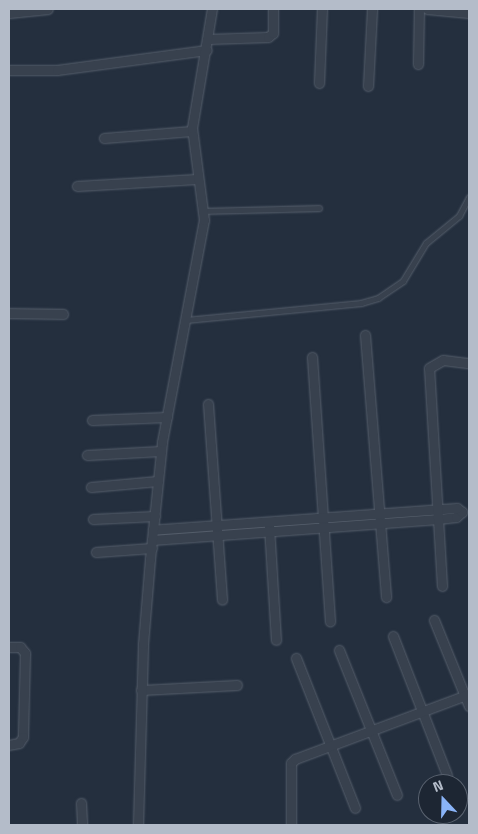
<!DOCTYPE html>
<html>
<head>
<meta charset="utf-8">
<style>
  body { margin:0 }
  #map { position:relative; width:478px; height:834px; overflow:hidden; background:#242f3e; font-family:"Titillium Web",sans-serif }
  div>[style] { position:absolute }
  .roads { filter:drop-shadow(0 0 1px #565f6c) drop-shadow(0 0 1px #565f6c) }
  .service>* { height:4.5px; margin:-2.25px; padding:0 2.25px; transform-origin:2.25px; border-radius:2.25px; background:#38414e }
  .minor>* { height:9px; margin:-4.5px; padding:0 4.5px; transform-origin:4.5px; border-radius:4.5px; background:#38414e }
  span { translate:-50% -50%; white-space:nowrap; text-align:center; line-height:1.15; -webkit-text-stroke:4px #1d2633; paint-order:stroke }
  .frame { position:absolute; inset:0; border:10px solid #b4bcc9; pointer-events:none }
  .north { position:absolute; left:418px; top:774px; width:50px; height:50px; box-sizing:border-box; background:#1d2633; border:1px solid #59626f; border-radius:50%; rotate:339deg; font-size:14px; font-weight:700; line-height:20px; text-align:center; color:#b4bcc9 }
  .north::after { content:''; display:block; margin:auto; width:18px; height:22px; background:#8ab4f8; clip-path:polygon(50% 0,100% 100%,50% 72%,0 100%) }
</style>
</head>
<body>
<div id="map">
  <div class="roads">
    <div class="service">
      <div style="left:203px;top:211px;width:116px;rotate:-1.5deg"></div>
      <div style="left:186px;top:320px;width:176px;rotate:-5.5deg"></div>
      <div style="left:361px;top:303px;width:18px;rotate:-16deg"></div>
      <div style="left:378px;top:298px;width:30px;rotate:-34deg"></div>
      <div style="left:403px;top:281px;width:44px;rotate:-58.8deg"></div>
      <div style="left:426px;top:243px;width:43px;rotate:-39.3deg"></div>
      <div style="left:459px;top:216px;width:21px;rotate:-62deg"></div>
    </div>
    <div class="minor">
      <div style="left:427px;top:9px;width:42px;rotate:5.4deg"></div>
      <div style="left:9px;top:13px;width:39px;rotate:-6deg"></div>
      <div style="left:208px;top:39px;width:60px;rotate:-1.9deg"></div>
      <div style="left:268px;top:37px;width:6px;rotate:-39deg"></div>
      <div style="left:273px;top:33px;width:24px;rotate:-90deg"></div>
      <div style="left:418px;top:64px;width:55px;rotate:-89deg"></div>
      <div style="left:9px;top:70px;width:48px"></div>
      <div style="left:57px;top:70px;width:151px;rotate:-7.6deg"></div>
      <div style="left:319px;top:83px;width:74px;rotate:-87.7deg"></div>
      <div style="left:368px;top:86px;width:77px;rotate:-87deg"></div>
      <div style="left:104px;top:138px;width:88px;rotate:-4.5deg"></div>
      <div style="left:77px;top:186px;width:120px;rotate:-3.3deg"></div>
      <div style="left:9px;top:313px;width:54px;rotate:1.1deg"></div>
      <div style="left:365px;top:335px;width:263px;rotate:85.4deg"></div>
      <div style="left:312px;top:357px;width:265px;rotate:86.1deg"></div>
      <div style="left:208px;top:404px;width:196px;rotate:85.9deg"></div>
      <div style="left:92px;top:420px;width:75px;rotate:-2.3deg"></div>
      <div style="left:87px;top:455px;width:74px;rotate:-3.1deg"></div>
      <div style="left:91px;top:487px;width:67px;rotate:-5.1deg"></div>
      <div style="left:93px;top:519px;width:62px;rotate:-2.8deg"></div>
      <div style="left:269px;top:526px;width:114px;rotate:86.5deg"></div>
      <div style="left:152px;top:540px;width:287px;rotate:-4.2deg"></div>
      <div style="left:438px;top:519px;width:18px;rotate:-6deg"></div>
      <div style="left:456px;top:517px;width:8px;rotate:-40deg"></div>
      <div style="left:462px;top:512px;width:6px;rotate:-141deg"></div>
      <div style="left:457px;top:508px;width:305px;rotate:175.9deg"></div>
      <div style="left:96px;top:552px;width:56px;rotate:-4.1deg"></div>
      <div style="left:442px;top:586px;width:218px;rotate:-93.4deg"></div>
      <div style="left:429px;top:368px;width:16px;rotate:-30deg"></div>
      <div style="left:443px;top:360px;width:26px;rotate:7deg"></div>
      <div style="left:434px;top:620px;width:93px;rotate:67.9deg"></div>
      <div style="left:393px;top:636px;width:149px;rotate:68.8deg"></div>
      <div style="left:9px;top:647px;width:11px"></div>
      <div style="left:20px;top:647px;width:8px;rotate:50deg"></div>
      <div style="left:25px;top:653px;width:84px;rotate:91.4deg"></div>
      <div style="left:23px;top:737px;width:7px;rotate:124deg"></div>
      <div style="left:19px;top:743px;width:10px;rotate:169deg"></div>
      <div style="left:339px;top:650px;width:156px;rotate:68.2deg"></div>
      <div style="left:296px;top:658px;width:161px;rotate:68.5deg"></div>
      <div style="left:141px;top:690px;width:96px;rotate:-3deg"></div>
      <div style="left:81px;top:803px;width:22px;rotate:87deg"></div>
      <div style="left:138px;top:825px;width:181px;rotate:-88.4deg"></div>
      <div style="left:143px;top:644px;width:85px;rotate:-85.3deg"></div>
      <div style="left:150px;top:559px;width:118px;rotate:-84.1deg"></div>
      <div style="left:162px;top:442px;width:226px;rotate:-79.3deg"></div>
      <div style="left:204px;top:220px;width:93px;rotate:-97.4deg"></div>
      <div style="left:192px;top:128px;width:121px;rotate:-80.5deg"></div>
      <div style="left:291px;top:825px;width:62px;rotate:-90deg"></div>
      <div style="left:291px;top:763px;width:6px;rotate:-45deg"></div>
      <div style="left:295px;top:759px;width:186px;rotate:-20.5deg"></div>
    </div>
  </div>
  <div class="frame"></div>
  <div class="north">N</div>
</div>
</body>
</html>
